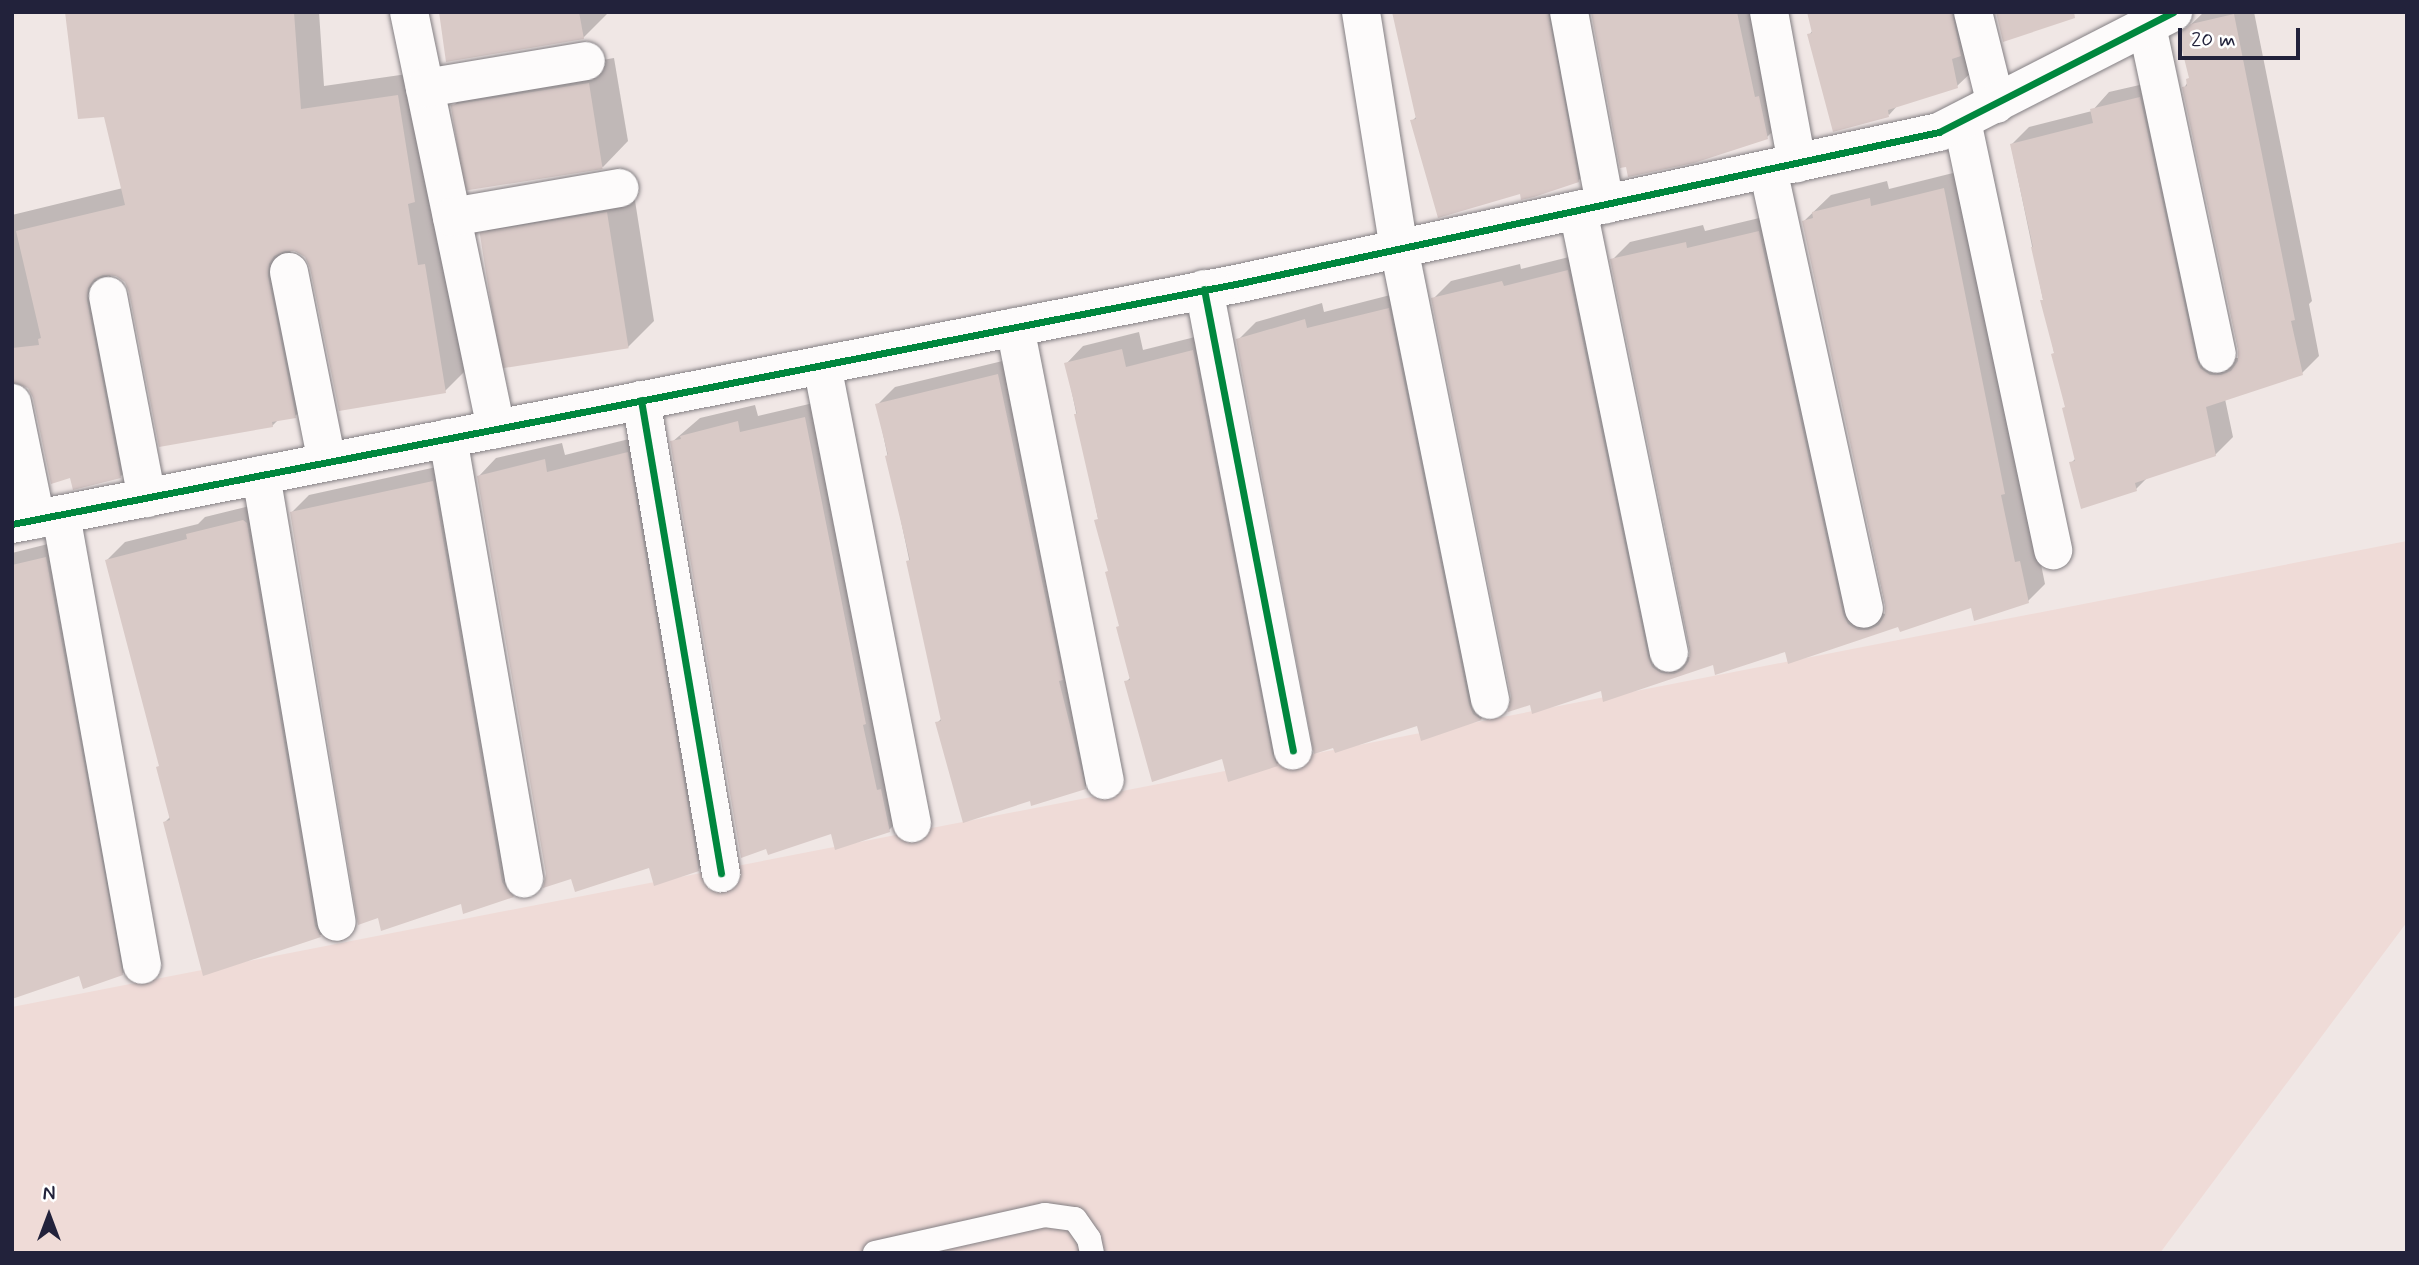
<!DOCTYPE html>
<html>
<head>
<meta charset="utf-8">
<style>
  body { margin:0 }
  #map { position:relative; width:2419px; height:1265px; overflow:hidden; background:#f0e7e5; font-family:Mynerve,sans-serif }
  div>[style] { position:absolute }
  .built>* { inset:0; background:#efdbd7 }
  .shadow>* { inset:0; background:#0003 }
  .building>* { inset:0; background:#d9cac7; transform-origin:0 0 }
  .roads { filter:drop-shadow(0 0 2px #837f83) drop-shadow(0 0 2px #837f83) }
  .service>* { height:24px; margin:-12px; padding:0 12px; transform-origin:12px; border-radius:12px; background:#fdfbfb }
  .minor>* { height:38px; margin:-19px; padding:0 19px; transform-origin:19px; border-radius:19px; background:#fdfbfb }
  .cycleway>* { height:7px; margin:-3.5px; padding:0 3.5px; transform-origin:3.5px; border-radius:3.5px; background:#00873e }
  span { translate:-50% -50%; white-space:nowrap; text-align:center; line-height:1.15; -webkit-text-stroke:6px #fff; paint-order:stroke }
  .frame { position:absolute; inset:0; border:14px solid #22223b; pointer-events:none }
  .north { position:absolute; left:14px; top:1181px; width:70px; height:70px; -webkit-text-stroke:5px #fff; paint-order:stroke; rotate:0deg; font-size:19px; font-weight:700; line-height:28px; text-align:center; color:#22223b }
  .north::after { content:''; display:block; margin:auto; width:24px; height:32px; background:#22223b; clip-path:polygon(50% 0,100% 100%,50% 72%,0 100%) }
  .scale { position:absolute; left:2178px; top:28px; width:122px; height:32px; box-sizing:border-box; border:4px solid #22223b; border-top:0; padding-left:9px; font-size:21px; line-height:24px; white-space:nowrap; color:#22223b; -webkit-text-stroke:5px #fff; paint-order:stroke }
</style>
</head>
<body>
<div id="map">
  <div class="built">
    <div style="clip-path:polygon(2407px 541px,2407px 922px,2160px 1253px,12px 1253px,12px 1007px)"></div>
  </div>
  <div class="shadow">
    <div style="clip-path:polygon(67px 12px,319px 12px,324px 86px,421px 72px,469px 367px,445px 391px,312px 267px,306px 256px,290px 249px,319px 393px,295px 416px,279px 419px,272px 426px,131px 291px,125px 280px,110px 273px,144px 453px,120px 477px,71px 476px,29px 387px,13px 382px,32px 473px,12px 493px,12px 215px,123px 188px,105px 115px)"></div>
    <div style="clip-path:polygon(441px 12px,609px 12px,583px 38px)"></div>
    <div style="clip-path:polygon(1395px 12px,1567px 12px,1595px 163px,1578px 181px,1521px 192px,1412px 121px,1418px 115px)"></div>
    <div style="clip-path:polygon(1593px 12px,1760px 12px,1785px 119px,1767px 137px)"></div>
    <div style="clip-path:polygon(1809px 12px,1973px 12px,1975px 69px,1957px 86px,1898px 105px,1889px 115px,1809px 35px,1813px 30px)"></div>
    <div style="clip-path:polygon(2204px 12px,2254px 12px,2312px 301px,2309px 304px,2319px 356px,2302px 373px,2225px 399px,2233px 437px,2215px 455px,2148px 477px,2136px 489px,2071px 463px,2076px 458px,2011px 145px,2029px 127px,2092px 111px,2109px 92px,2157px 81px,2229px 358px,2240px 358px,2184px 88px,2191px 77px,2180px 35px)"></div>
    <div style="clip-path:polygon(614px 58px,628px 141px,603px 167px,453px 106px,479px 81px)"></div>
    <div style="clip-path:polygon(1961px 171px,2045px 584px,2028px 601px,1972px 606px,1787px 650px,1714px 663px,1605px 700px,1602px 689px,1531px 702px,1513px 696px,1433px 299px,1451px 281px,1520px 264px,1521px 269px,1585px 253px,1680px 657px,1691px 657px,1612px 260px,1630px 242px,1703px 225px,1705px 231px,1776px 214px,1876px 613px,1887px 614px,1804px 221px,1831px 195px,1887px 181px,1889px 189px)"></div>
    <div style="clip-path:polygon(633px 188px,654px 321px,628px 347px,482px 235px,508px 209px)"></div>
    <div style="clip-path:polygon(1406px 291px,1498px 702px,1481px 719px,1422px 739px,1418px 723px,1238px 340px,1256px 322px,1322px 303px,1324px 312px)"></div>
    <div style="clip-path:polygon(1139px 332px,1143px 350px,1211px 333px,1295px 747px,1277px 764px,1229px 780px,1223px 757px,1126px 682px,1131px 677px,1066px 364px,1083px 346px)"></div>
    <div style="clip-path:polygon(1015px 358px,1102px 770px,1085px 787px,1031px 799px,937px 723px,942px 718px,877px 405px,895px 387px)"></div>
    <div style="clip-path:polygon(822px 401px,907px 812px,889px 830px,832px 831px,672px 442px,700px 418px,755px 405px,758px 416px)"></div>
    <div style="clip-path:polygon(645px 435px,715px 852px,698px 870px,651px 866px,572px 877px,547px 874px,479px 476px,496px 458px,562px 443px,565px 455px)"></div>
    <div style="clip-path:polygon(450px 464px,531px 878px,513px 896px,465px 911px,462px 902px,379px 916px,291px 513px,309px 495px)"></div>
    <div style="clip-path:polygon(262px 503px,338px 918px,321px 935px,204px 974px,165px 822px,171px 816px,161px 765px,107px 560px,125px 542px,198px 524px,205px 517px)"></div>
    <div style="clip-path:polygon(64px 540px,140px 956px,122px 974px,81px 974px,12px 997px,12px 553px)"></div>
  </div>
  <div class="building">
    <div style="clip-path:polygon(65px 12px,294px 12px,301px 109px,398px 95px,415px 202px,408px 204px,418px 265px,425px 264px,446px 393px,339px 411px,310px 268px,305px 257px,295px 251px,285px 251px,274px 256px,269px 264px,268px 276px,296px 418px,272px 422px,273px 427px,159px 447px,129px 292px,125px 282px,116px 276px,103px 275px,94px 279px,88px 288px,87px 300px,121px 478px,73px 490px,70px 478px,51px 484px,33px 398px,28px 388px,12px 382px,12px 348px,39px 345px,38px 339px,41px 338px,16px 231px,125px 205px,104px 117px,78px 119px)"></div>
    <div style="clip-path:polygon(439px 12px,579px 12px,584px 39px,446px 62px)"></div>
    <div style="clip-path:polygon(1392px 12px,1548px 12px,1579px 182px,1534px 197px,1521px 200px,1520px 194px,1438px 218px,1410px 120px,1416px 119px)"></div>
    <div style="clip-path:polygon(1591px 12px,1737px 12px,1755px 97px,1759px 96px,1768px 139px,1694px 163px,1628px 177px,1626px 167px,1620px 168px)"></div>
    <div style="clip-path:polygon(1807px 12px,1952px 12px,1961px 56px,1952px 59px,1958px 88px,1888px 110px,1889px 117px,1833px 132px,1807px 34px,1812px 33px)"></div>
    <div style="clip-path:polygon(1996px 12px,2074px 12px,2075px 18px,2003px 42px)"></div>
    <div style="clip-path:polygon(2234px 14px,2295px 320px,2291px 321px,2303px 375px,2206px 407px,2216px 456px,2135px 483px,2137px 491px,2081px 509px,2069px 462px,2075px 461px,2062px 408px,2065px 407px,2051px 354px,2054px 353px,2040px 300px,2043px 300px,2031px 247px,2033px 247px,2010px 144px,2093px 123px,2090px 109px,2140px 97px,2196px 359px,2200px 368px,2210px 375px,2221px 375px,2231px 371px,2238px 361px,2238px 349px,2182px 87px,2187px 86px,2186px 79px,2189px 78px,2178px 34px,2191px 24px)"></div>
    <div style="left:589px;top:83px;width:87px;height:140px;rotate:81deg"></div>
    <div style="clip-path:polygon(1944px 188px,2005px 494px,2001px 495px,2015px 562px,2020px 561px,2029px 603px,1974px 621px,1971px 608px,1900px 632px,1898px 627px,1788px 664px,1785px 652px,1715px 675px,1713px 665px,1603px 702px,1601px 691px,1532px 714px,1530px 705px,1508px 712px,1511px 696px,1431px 298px,1502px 281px,1504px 286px,1568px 270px,1648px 657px,1652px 667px,1661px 673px,1674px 674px,1683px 670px,1689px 661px,1690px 649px,1610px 259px,1686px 242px,1687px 248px,1759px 231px,1843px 614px,1848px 624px,1858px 630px,1868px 630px,1879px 625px,1885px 615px,1885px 604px,1802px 221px,1813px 218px,1812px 212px,1870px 198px,1871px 206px)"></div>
    <div style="left:607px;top:212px;width:138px;height:129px;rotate:81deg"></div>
    <div style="clip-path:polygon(1389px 308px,1469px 704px,1473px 714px,1482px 720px,1421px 741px,1417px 726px,1335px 753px,1333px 748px,1314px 754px,1236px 339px,1305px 319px,1307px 328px)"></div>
    <div style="clip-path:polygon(1122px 349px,1126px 367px,1193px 350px,1272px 754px,1278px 766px,1228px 782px,1222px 759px,1152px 782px,1124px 681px,1130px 680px,1116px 627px,1119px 626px,1105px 572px,1108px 571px,1094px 520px,1098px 519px,1074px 414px,1077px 414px,1064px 363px)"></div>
    <div style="clip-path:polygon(998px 374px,1063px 680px,1059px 681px,1086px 789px,1031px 806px,1030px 801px,963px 823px,935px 722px,941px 721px,906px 561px,910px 560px,885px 456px,888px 455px,875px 404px)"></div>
    <div style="clip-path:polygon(805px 417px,866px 724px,863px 725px,877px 790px,881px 789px,890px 832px,835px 850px,831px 834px,768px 855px,766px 849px,741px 858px,670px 441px,681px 439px,680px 436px,738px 421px,740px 432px)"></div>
    <div style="clip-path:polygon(628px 452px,699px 871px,654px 886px,649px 868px,575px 892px,571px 879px,543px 888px,546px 874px,477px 476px,545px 459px,547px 472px)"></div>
    <div style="clip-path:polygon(433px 481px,502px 882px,514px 897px,463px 914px,461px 904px,381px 931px,378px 918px,358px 925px,290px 512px)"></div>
    <div style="clip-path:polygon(243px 520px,247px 523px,315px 926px,321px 937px,203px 976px,163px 822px,170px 820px,156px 767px,159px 766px,105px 560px,187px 539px,186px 534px)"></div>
    <div style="clip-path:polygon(46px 557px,123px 975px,83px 989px,79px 976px,12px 999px,12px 565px)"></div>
  </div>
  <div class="roads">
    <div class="service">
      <div style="left:875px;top:1253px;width:174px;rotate:-12.6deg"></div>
      <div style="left:1045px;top:1215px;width:30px;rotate:8deg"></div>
      <div style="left:1075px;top:1219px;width:24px;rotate:55deg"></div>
      <div style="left:1089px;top:1239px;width:14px;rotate:78deg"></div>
    </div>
    <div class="minor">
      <div style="left:409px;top:12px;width:426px;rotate:78.2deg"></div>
      <div style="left:1361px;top:12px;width:239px;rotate:80.9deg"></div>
      <div style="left:1399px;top:248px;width:461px;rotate:78.6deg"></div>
      <div style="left:1569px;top:12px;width:196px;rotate:79.4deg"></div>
      <div style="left:1769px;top:12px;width:154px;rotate:79.5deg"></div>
      <div style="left:1973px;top:12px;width:95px;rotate:76deg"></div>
      <div style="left:2147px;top:26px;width:335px;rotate:78deg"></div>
      <div style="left:425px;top:88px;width:163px;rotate:-9.5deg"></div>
      <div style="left:1962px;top:121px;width:439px;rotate:78deg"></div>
      <div style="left:1768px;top:169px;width:450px;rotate:77.7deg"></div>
      <div style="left:1578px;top:210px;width:452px;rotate:78.4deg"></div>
      <div style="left:452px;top:217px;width:170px;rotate:-9.8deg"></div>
      <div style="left:289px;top:272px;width:194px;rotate:78.7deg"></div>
      <div style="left:1204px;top:289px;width:470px;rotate:79.1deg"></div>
      <div style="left:108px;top:296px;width:206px;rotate:79.1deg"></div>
      <div style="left:1015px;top:327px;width:462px;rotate:78.8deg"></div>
      <div style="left:822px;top:365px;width:467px;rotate:78.9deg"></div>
      <div style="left:641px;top:400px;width:480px;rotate:80.4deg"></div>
      <div style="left:12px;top:403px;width:119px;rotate:78.4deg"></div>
      <div style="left:448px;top:438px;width:447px;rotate:80.2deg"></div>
      <div style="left:261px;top:475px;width:453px;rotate:80.4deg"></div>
      <div style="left:61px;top:515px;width:457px;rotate:79.8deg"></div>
      <div style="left:12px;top:524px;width:1257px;rotate:-11.1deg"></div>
      <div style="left:1245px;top:282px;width:710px;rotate:-12.2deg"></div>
      <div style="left:1939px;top:132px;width:263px;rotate:-27.1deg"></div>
    </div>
  </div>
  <div class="cycleway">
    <div style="left:1204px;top:289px;width:470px;rotate:79.1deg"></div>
    <div style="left:641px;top:400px;width:480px;rotate:80.4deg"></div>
    <div style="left:12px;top:524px;width:1257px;rotate:-11.1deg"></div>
    <div style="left:1245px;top:282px;width:710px;rotate:-12.2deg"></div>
    <div style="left:1939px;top:132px;width:263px;rotate:-27.1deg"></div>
  </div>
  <div class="frame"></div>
  <div class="north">N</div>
  <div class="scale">20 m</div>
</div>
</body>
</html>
